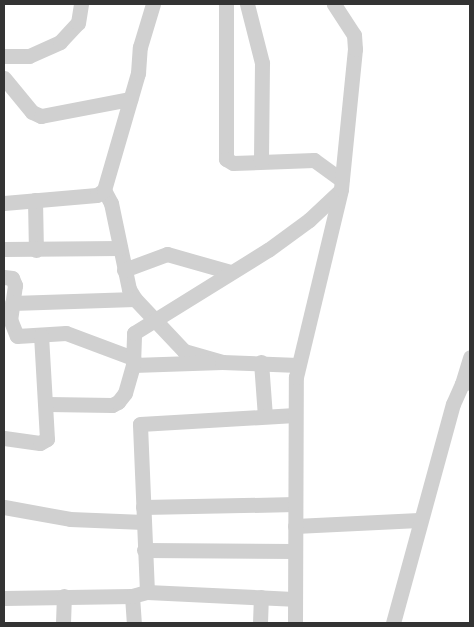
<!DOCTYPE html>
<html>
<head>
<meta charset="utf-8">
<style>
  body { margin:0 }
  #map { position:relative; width:474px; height:627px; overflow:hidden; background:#fff; font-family:"Titillium Web",sans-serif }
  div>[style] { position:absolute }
  .minor>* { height:15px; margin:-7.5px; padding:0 7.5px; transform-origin:7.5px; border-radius:7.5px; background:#d0d0d0 }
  span { translate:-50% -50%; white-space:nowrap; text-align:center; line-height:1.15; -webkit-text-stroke:5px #fff; paint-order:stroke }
  .frame { position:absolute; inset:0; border:5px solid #333; pointer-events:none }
</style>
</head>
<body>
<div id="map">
  <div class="minor">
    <div style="left:226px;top:4px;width:155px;rotate:90deg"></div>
    <div style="left:226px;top:159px;width:8px;rotate:30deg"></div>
    <div style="left:233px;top:163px;width:81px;rotate:-2.1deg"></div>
    <div style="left:314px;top:160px;width:34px;rotate:36deg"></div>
    <div style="left:247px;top:4px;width:61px;rotate:75.7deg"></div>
    <div style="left:262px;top:63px;width:98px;rotate:90.6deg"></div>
    <div style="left:4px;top:56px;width:25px"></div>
    <div style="left:29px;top:56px;width:34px;rotate:-24deg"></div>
    <div style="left:60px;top:42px;width:26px;rotate:-47deg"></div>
    <div style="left:78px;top:23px;width:19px;rotate:-81deg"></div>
    <div style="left:4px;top:78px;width:44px;rotate:50.5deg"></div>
    <div style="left:32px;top:112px;width:10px;rotate:24deg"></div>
    <div style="left:41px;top:116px;width:91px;rotate:-10.8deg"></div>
    <div style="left:104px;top:190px;width:15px;rotate:62deg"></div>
    <div style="left:111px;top:203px;width:88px;rotate:78.2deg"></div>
    <div style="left:129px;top:289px;width:12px;rotate:59deg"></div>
    <div style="left:135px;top:299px;width:71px;rotate:46.7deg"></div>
    <div style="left:184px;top:351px;width:40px;rotate:16deg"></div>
    <div style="left:35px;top:200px;width:50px;rotate:88.9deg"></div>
    <div style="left:4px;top:203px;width:93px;rotate:-4.9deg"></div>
    <div style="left:97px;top:195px;width:9px;rotate:-36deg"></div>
    <div style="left:104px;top:190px;width:122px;rotate:-73.8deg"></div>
    <div style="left:138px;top:73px;width:26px;rotate:-86deg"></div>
    <div style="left:140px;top:47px;width:45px;rotate:-73.2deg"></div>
    <div style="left:4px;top:249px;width:116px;rotate:-0.5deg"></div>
    <div style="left:124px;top:270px;width:46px;rotate:-20.4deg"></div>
    <div style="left:167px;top:254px;width:66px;rotate:15.9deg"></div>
    <div style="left:4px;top:277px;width:8px;rotate:7deg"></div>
    <div style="left:12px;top:278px;width:8px;rotate:67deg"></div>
    <div style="left:15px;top:285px;width:34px;rotate:98deg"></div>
    <div style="left:10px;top:319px;width:18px;rotate:68deg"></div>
    <div style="left:17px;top:336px;width:49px;rotate:-3.5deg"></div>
    <div style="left:66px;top:333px;width:72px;rotate:20.5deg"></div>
    <div style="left:12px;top:303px;width:123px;rotate:-1.9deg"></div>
    <div style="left:261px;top:362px;width:54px;rotate:85.8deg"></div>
    <div style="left:133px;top:365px;width:89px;rotate:-1.9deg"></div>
    <div style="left:222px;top:362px;width:76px;rotate:2.3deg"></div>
    <div style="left:462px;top:384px;width:28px;rotate:-73deg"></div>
    <div style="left:48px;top:404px;width:64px;rotate:0.9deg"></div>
    <div style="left:112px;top:405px;width:7px;rotate:-27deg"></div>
    <div style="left:118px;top:402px;width:11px;rotate:-52deg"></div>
    <div style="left:125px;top:393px;width:29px;rotate:-74deg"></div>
    <div style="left:133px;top:365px;width:32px;rotate:-88deg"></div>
    <div style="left:134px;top:333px;width:158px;rotate:-31.8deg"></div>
    <div style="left:268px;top:250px;width:51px;rotate:-36.2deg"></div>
    <div style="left:309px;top:220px;width:42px;rotate:-43.1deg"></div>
    <div style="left:4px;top:438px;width:36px;rotate:8deg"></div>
    <div style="left:40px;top:443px;width:8px;rotate:-30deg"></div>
    <div style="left:47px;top:439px;width:104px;rotate:-93.3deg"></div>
    <div style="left:4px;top:507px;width:67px;rotate:10.3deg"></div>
    <div style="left:70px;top:519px;width:74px;rotate:2.3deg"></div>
    <div style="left:143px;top:507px;width:152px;rotate:-1.1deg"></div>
    <div style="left:295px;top:526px;width:124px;rotate:-2.8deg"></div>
    <div style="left:144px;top:550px;width:150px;rotate:0.4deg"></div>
    <div style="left:147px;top:592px;width:168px;rotate:-92.4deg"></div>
    <div style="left:140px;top:424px;width:155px;rotate:-3.3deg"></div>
    <div style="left:132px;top:596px;width:27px;rotate:86deg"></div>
    <div style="left:4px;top:598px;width:128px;rotate:-0.9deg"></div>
    <div style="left:132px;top:596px;width:16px;rotate:-15deg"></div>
    <div style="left:147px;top:592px;width:146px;rotate:2.7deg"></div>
    <div style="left:63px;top:623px;width:27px;rotate:-88deg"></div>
    <div style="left:260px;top:623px;width:26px;rotate:-88deg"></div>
    <div style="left:295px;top:623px;width:246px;rotate:-89.8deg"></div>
    <div style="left:296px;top:377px;width:193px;rotate:-76.5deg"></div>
    <div style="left:341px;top:189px;width:141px;rotate:-84.3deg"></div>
    <div style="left:355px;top:49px;width:14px;rotate:-94deg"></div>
    <div style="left:354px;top:35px;width:37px;rotate:-123deg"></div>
    <div style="left:393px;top:623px;width:227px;rotate:-74.7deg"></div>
    <div style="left:453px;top:404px;width:22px;rotate:-66deg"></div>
    <div style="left:462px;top:384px;width:8px;rotate:-14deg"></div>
  </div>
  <div class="frame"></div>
</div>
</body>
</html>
